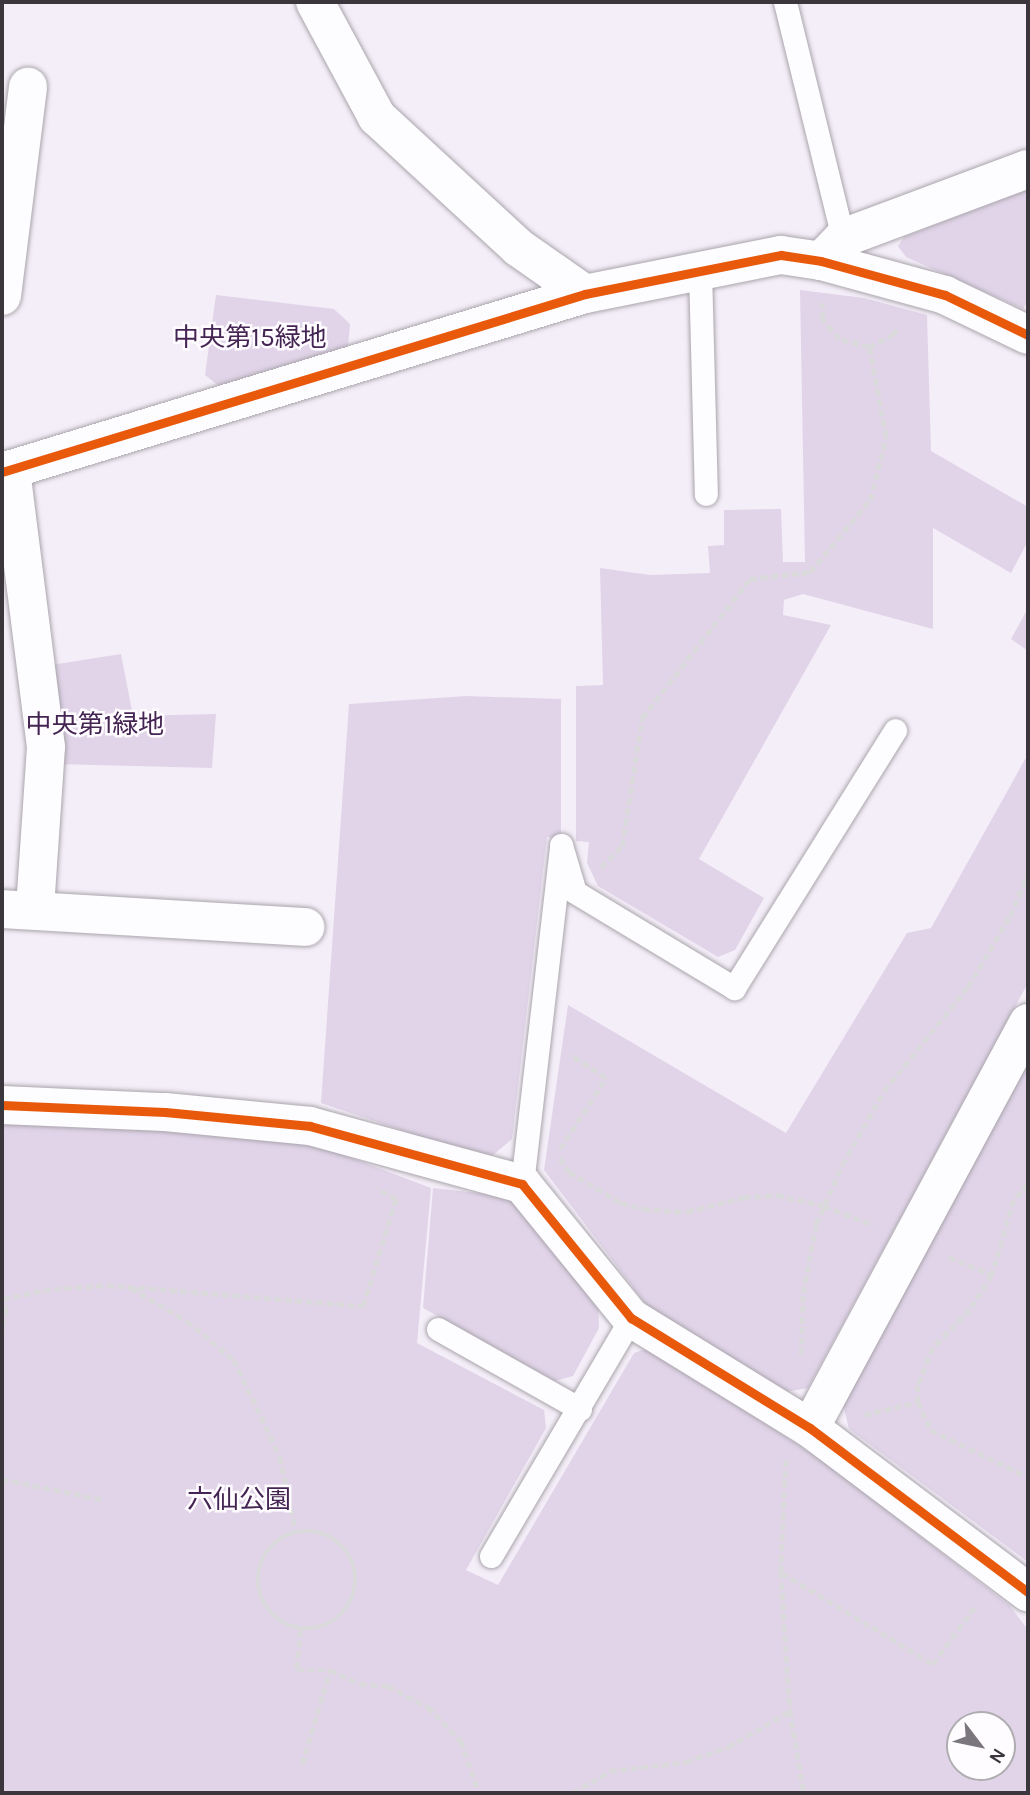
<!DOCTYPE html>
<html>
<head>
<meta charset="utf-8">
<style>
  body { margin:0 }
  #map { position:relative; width:1030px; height:1795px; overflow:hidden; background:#f4eef8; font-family:Karla,"Noto Sans JP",sans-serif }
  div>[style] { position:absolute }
  .green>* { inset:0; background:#e1d4e9 }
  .path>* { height:4.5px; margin-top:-2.25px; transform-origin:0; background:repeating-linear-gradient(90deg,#dad9db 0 7px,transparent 0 10.5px) }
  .path>.ring { margin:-2.25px; padding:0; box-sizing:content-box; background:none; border:4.5px solid #dad9db; border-radius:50% }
  .roads { filter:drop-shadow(0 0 2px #aaa5ac) drop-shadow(0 0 2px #aaa5ac) }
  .service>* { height:23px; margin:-11.5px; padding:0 11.5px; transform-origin:11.5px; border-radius:11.5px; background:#fdfcfe }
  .minor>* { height:38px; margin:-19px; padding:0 19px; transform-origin:19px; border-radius:19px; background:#fdfcfe }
  .cycleway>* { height:9px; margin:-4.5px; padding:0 4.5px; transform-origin:4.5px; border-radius:4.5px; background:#e8590c }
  span { translate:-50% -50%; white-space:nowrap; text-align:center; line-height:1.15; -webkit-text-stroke:5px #fefcff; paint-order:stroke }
  .park-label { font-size:26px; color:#442452 }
  .frame { position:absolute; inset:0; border:4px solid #3a363c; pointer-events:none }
  .north { position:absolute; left:946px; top:1711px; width:70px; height:70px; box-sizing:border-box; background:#fefcff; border:2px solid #b0adb1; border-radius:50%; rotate:122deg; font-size:19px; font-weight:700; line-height:28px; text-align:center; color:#3a363c }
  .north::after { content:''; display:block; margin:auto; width:24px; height:32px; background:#7b767e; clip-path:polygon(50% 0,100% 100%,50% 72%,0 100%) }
</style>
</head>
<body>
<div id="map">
  <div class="green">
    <div style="clip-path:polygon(1028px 189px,1028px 300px,1023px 309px,906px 257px,898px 246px,904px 237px)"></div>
    <div style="clip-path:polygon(800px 290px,864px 298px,927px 315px,931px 451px,1028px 507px,1028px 541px,1011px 573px,933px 528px,933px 629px,803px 594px,784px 600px,783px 615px,831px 625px,699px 859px,764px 898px,735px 950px,718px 957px,598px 886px,587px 863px,589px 842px,576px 841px,576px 686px,603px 685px,600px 568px,650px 575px,710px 573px,708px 546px,724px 545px,724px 510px,781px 509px,783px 562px,805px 562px)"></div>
    <div style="clip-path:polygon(216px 295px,334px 309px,350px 324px,348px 347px,220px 387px,205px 375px)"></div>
    <div style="clip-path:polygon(1028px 608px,1028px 651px,1011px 639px)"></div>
    <div style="clip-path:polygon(121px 654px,133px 716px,216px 714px,212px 768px,56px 764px,51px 665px)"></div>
    <div style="clip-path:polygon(466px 696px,561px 699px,561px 839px,547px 837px,512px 1139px,493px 1155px,466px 1152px,321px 1103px,349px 704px)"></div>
    <div style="clip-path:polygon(1028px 754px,1028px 983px,808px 1388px,786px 1392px,648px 1307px,544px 1170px,568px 1005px,786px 1133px,907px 933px,931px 928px)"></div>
    <div style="clip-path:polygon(1028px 1059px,1028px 1562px,849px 1429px,843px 1404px)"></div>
    <div style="clip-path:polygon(evenodd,2px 1114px,304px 1140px,431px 1188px,417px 1343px,544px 1410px,546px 1428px,466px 1570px,498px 1585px,634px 1353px,649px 1348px,826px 1463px,1010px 1606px,1028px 1630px,1028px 1793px,2px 1793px,2px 1114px,960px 1725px,1002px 1725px,1002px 1767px,960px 1767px,960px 1725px)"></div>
    <div style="clip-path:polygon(433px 1188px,514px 1197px,598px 1301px,599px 1328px,573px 1376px,555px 1381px,423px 1308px)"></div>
  </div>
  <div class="path">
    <div style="left:869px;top:347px;width:27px;rotate:-27deg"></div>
    <div style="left:893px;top:335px;width:11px;rotate:-63deg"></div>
    <div style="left:601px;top:867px;width:30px;rotate:-45deg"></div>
    <div style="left:622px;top:846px;width:130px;rotate:-81.1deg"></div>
    <div style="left:642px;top:718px;width:176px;rotate:-52.2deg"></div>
    <div style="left:750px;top:579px;width:60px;rotate:-6.7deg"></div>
    <div style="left:810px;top:572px;width:94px;rotate:-50.2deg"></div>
    <div style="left:870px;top:500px;width:65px;rotate:-75.7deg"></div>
    <div style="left:886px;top:437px;width:92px;rotate:-100.7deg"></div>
    <div style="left:869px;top:347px;width:31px;rotate:-165deg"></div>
    <div style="left:839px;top:339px;width:26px;rotate:-130deg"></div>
    <div style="left:822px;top:319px;width:16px;rotate:-90deg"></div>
    <div style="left:560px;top:1149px;width:85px;rotate:-57.1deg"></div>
    <div style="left:606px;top:1078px;width:43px;rotate:-147.4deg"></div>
    <div style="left:560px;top:1158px;width:17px;rotate:57deg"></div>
    <div style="left:569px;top:1172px;width:61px;rotate:30.8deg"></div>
    <div style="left:621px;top:1203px;width:23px;rotate:15deg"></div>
    <div style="left:643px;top:1209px;width:44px;rotate:3.9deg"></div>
    <div style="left:687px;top:1212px;width:59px;rotate:-14.7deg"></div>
    <div style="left:744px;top:1197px;width:33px;rotate:-3deg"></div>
    <div style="left:777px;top:1195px;width:48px;rotate:13.2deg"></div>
    <div style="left:824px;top:1206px;width:53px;rotate:21.2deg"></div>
    <div style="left:1028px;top:1184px;width:21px;rotate:131deg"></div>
    <div style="left:1014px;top:1200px;width:78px;rotate:106.3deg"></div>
    <div style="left:992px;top:1275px;width:41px;rotate:122.2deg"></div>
    <div style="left:970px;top:1310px;width:53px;rotate:134.2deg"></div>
    <div style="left:933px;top:1348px;width:40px;rotate:112deg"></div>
    <div style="left:918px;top:1385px;width:17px;rotate:90deg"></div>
    <div style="left:918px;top:1402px;width:31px;rotate:65deg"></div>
    <div style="left:931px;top:1430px;width:108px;rotate:25.9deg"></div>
    <div style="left:949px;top:1257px;width:47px;rotate:22.7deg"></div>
    <div style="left:131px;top:1288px;width:65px;rotate:30.5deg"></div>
    <div style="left:187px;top:1321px;width:61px;rotate:39.7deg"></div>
    <div style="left:234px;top:1360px;width:107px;rotate:64.6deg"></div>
    <div style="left:280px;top:1457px;width:77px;rotate:78deg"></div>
    <div style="left:2px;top:1295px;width:15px;rotate:74deg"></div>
    <div style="left:6px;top:1309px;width:27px;rotate:98deg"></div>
    <div style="left:3px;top:1299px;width:42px;rotate:-12.4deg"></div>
    <div style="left:44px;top:1290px;width:63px;rotate:-4.5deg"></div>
    <div style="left:107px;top:1285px;width:257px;rotate:4.7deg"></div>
    <div style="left:363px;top:1306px;width:112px;rotate:-72.9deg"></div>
    <div style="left:396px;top:1199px;width:22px;rotate:-153deg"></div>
    <div style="left:801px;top:1355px;width:62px;rotate:-88.2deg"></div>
    <div style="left:803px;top:1293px;width:70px;rotate:-79.3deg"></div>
    <div style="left:816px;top:1224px;width:64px;rotate:-66.2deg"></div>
    <div style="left:842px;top:1165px;width:85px;rotate:-60.4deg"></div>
    <div style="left:884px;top:1091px;width:134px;rotate:-51.1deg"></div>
    <div style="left:968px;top:987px;width:82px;rotate:-59.4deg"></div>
    <div style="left:1010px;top:916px;width:47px;rotate:-67.3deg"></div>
    <div style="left:864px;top:1415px;width:56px;rotate:-13.5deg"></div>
    <div style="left:786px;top:1460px;width:112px;rotate:92.6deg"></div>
    <div style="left:781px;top:1572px;width:139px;rotate:86.3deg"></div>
    <div style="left:790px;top:1711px;width:83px;rotate:80.3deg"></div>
    <div style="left:2px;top:1479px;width:104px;rotate:11.6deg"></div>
    <div class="ring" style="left:258px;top:1531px;width:93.5px;height:93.5px"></div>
    <div style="left:782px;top:1573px;width:176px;rotate:31.1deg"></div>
    <div style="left:933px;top:1664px;width:73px;rotate:-53.9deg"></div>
    <div style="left:301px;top:1630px;width:40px;rotate:95.7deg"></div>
    <div style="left:297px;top:1670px;width:33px"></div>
    <div style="left:330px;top:1670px;width:33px;rotate:25deg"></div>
    <div style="left:360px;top:1684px;width:28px;rotate:4deg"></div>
    <div style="left:388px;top:1686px;width:45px;rotate:27.7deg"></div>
    <div style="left:428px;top:1707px;width:47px;rotate:45.9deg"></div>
    <div style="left:461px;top:1741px;width:55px;rotate:70.9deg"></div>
    <div style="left:302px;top:1764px;width:98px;rotate:-73.4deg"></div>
    <div style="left:573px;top:1793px;width:43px;rotate:-30.7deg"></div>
    <div style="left:610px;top:1771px;width:77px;rotate:-6.8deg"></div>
    <div style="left:686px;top:1762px;width:45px;rotate:-19.7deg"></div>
    <div style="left:728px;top:1747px;width:72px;rotate:-30.1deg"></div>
  </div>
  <div class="roads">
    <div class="service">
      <div style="left:785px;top:2px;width:243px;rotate:76.2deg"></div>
      <div style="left:700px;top:270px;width:224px;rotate:88.5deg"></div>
      <div style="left:522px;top:1184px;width:341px;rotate:-83.4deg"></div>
      <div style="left:561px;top:845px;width:49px;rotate:73.4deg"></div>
      <div style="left:575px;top:892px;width:186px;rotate:31.1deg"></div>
      <div style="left:734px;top:988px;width:304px;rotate:-58deg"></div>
      <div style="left:438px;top:1329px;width:163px;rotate:29.4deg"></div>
      <div style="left:491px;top:1556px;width:276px;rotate:-59.5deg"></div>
    </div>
    <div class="minor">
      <div style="left:315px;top:2px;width:131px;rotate:61.7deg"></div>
      <div style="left:377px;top:117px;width:193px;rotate:42.7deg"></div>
      <div style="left:519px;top:248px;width:80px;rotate:34.9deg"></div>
      <div style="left:821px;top:261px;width:32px;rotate:-46deg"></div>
      <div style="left:843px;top:238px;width:197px;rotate:-20.5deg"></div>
      <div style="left:2px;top:296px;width:211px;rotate:-82.9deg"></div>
      <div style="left:11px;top:470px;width:279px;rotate:82.8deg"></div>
      <div style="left:46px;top:747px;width:163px;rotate:93.9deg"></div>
      <div style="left:2px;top:472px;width:610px;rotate:-16.98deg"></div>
      <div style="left:585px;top:294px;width:200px;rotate:-11.3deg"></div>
      <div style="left:781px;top:255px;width:40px;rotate:8.5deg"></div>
      <div style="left:821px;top:261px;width:129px;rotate:15.3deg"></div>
      <div style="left:945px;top:295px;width:92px;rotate:25.7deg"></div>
      <div style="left:2px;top:909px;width:304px;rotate:3.4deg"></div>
      <div style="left:2px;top:1105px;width:163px;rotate:2.5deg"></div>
      <div style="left:165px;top:1112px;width:146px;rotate:5.5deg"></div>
      <div style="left:310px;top:1126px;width:220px;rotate:15.3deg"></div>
      <div style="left:522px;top:1184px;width:173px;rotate:50.9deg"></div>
      <div style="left:631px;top:1318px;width:210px;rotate:31.6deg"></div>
      <div style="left:810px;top:1428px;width:273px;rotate:37deg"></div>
      <div style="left:810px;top:1428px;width:460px;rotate:-61.7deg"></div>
    </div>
  </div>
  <div class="cycleway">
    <div style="left:2px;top:472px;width:610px;rotate:-16.98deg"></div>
    <div style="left:585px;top:294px;width:200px;rotate:-11.3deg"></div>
    <div style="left:781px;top:255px;width:40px;rotate:8.5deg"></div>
    <div style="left:821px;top:261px;width:129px;rotate:15.3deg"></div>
    <div style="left:945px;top:295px;width:92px;rotate:25.7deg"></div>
    <div style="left:2px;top:1105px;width:163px;rotate:2.5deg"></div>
    <div style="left:165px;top:1112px;width:146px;rotate:5.5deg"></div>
    <div style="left:310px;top:1126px;width:220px;rotate:15.3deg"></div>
    <div style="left:522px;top:1184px;width:173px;rotate:50.9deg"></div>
    <div style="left:631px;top:1318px;width:210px;rotate:31.6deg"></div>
    <div style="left:810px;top:1428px;width:273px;rotate:37deg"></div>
  </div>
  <div class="park-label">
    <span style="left:250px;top:338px">中央第15緑地</span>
    <span style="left:95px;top:725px">中央第1緑地</span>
    <span style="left:239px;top:1500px">六仙公園</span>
  </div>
  <div class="frame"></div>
  <div class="north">N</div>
</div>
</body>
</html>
